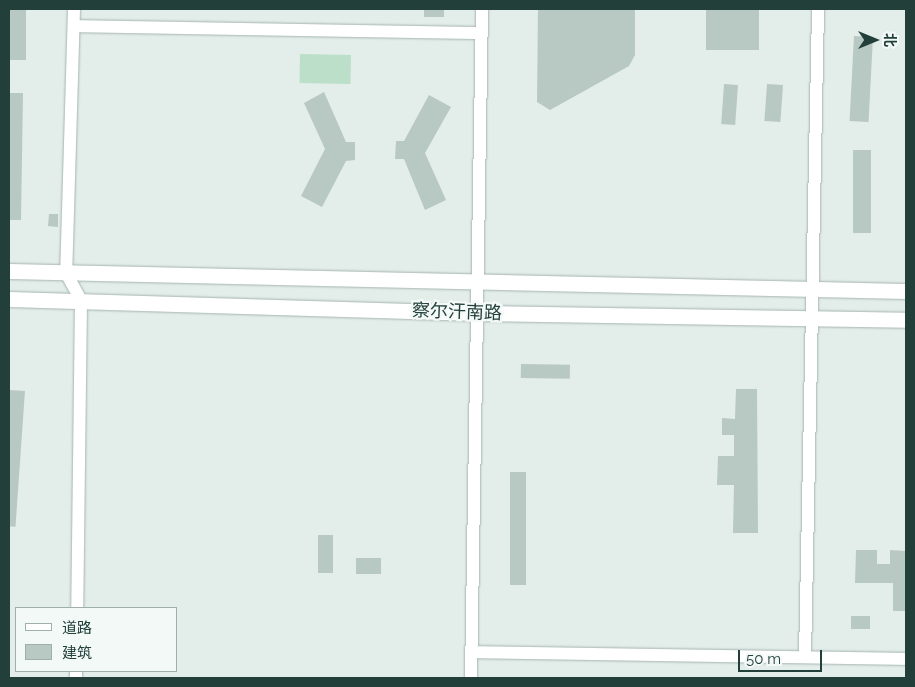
<!DOCTYPE html>
<html>
<head>
<meta charset="utf-8">
<style>
  body { margin:0 }
  #map { position:relative; width:915px; height:687px; overflow:hidden; background:#e3edea; font-family:Raleway,"Noto Sans SC",sans-serif }
  div>[style] { position:absolute }
  .green>* { inset:0; background:#bbdfc8; transform-origin:0 0 }
  .building>* { inset:0; background:#b8c8c3; transform-origin:0 0 }
  .roads { filter:drop-shadow(0 0 1px #a5b5b2) drop-shadow(0 0 1px #a5b5b2) }
  .street>* { height:12px; margin:-6px; padding:0 6px; transform-origin:6px; border-radius:6px; background:#fff }
  .secondary>* { height:15px; margin:-7.5px; padding:0 7.5px; transform-origin:7.5px; border-radius:7.5px; background:#fff }
  span { translate:-50% -50%; white-space:nowrap; text-align:center; line-height:1.15; -webkit-text-stroke:4.5px #f3f9f7; paint-order:stroke }
  .street-label { font-size:18px; color:#223f3a }
  .frame { position:absolute; inset:0; border:10px solid #223f3a; pointer-events:none }
  .legend { position:absolute; left:15px; top:607px; width:162px; height:65px; box-sizing:border-box; background:#f3f9f7; border:1px solid #9fafab; margin:0; padding:6px 9px; list-style:none; font-size:15px; color:#223f3a }
  .legend li { display:flex; align-items:center; gap:10px; height:25px }
  .legend b { width:25px; border:1px solid #9fafab }
  .north { position:absolute; left:850px; top:15px; width:50px; height:50px; -webkit-text-stroke:4px #f3f9f7; paint-order:stroke; rotate:90deg; font-size:14px; font-weight:700; line-height:20px; text-align:center; color:#223f3a }
  .north::after { content:''; display:block; margin:auto; width:18px; height:22px; background:#223f3a; clip-path:polygon(50% 0,100% 100%,50% 72%,0 100%) }
  .scale { position:absolute; left:738px; top:650px; width:84px; height:22px; box-sizing:border-box; border:2px solid #223f3a; border-top:0; padding-left:6px; font-size:15px; line-height:18px; white-space:nowrap; color:#223f3a; -webkit-text-stroke:4px #f3f9f7; paint-order:stroke }
</style>
</head>
<body>
<div id="map">
  <div class="green">
    <div style="left:300px;top:54px;width:51px;height:29px;rotate:1deg"></div>
  </div>
  <div class="building">
    <div style="left:9px;top:9px;width:17px;height:51px"></div>
    <div style="left:424px;top:9px;width:20px;height:8px"></div>
    <div style="clip-path:polygon(538px 9px,635px 9px,635px 55px,629px 66px,550px 110px,537px 102px)"></div>
    <div style="left:706px;top:9px;width:53px;height:41px"></div>
    <div style="left:854px;top:36px;width:19px;height:85px;rotate:3deg"></div>
    <div style="left:724px;top:84px;width:14px;height:40px;rotate:4deg"></div>
    <div style="left:767px;top:84px;width:16px;height:37px;rotate:4deg"></div>
    <div style="clip-path:polygon(324px 92px,346px 142px,355px 142px,355px 160px,346px 161px,322px 207px,301px 196px,325px 149px,304px 103px)"></div>
    <div style="clip-path:polygon(9px 93px,23px 93px,21px 220px,9px 220px)"></div>
    <div style="clip-path:polygon(429px 95px,451px 107px,425px 153px,446px 200px,425px 210px,404px 159px,395px 159px,396px 141px,404px 141px)"></div>
    <div style="left:853px;top:150px;width:18px;height:83px"></div>
    <div style="clip-path:polygon(49px 214px,58px 214px,58px 227px,48px 226px)"></div>
    <div style="left:521px;top:364px;width:49px;height:14px;rotate:1deg"></div>
    <div style="clip-path:polygon(736px 389px,757px 389px,758px 533px,733px 533px,734px 485px,717px 485px,718px 456px,734px 456px,734px 435px,722px 435px,722px 418px,735px 419px)"></div>
    <div style="left:9px;top:390px;width:16px;height:136px;rotate:4deg"></div>
    <div style="left:510px;top:472px;width:16px;height:113px"></div>
    <div style="left:318px;top:535px;width:15px;height:38px"></div>
    <div style="clip-path:polygon(856px 550px,877px 550px,877px 564px,890px 564px,890px 550px,906px 551px,906px 611px,893px 611px,893px 583px,855px 583px)"></div>
    <div style="left:356px;top:558px;width:25px;height:16px"></div>
    <div style="left:851px;top:616px;width:19px;height:13px"></div>
  </div>
  <div class="roads">
    <div class="street">
      <div style="left:74px;top:9px;width:264px;rotate:91.7deg"></div>
      <div style="left:66px;top:273px;width:31px;rotate:61deg"></div>
      <div style="left:81px;top:300px;width:308px;rotate:90.7deg"></div>
      <div style="left:74px;top:26px;width:408px;rotate:1deg"></div>
      <div style="left:471px;top:652px;width:435px;rotate:0.9deg"></div>
      <div style="left:805px;top:657px;width:648px;rotate:-88.85deg"></div>
      <div style="left:76px;top:678px;width:7px;rotate:-90deg"></div>
      <div style="left:471px;top:678px;width:669px;rotate:-89.06deg"></div>
    </div>
    <div class="secondary">
      <div style="left:9px;top:271px;width:897px;rotate:1.28deg"></div>
      <div style="left:9px;top:299px;width:468px;rotate:1.7deg"></div>
      <div style="left:477px;top:313px;width:429px;rotate:0.9deg"></div>
    </div>
  </div>
  <div class="street-label">
    <span style="left:457px;top:312px;rotate:2deg">察尔汗南路</span>
  </div>
  <div class="frame"></div>
  <ul class="legend">
  <li><b style="height:6px;background:#fff"></b>道路</li>
  <li><b style="height:14px;background:#b8c8c3"></b>建筑</li>
  </ul>
  <div class="north">北</div>
  <div class="scale">50 m</div>
</div>
</body>
</html>
